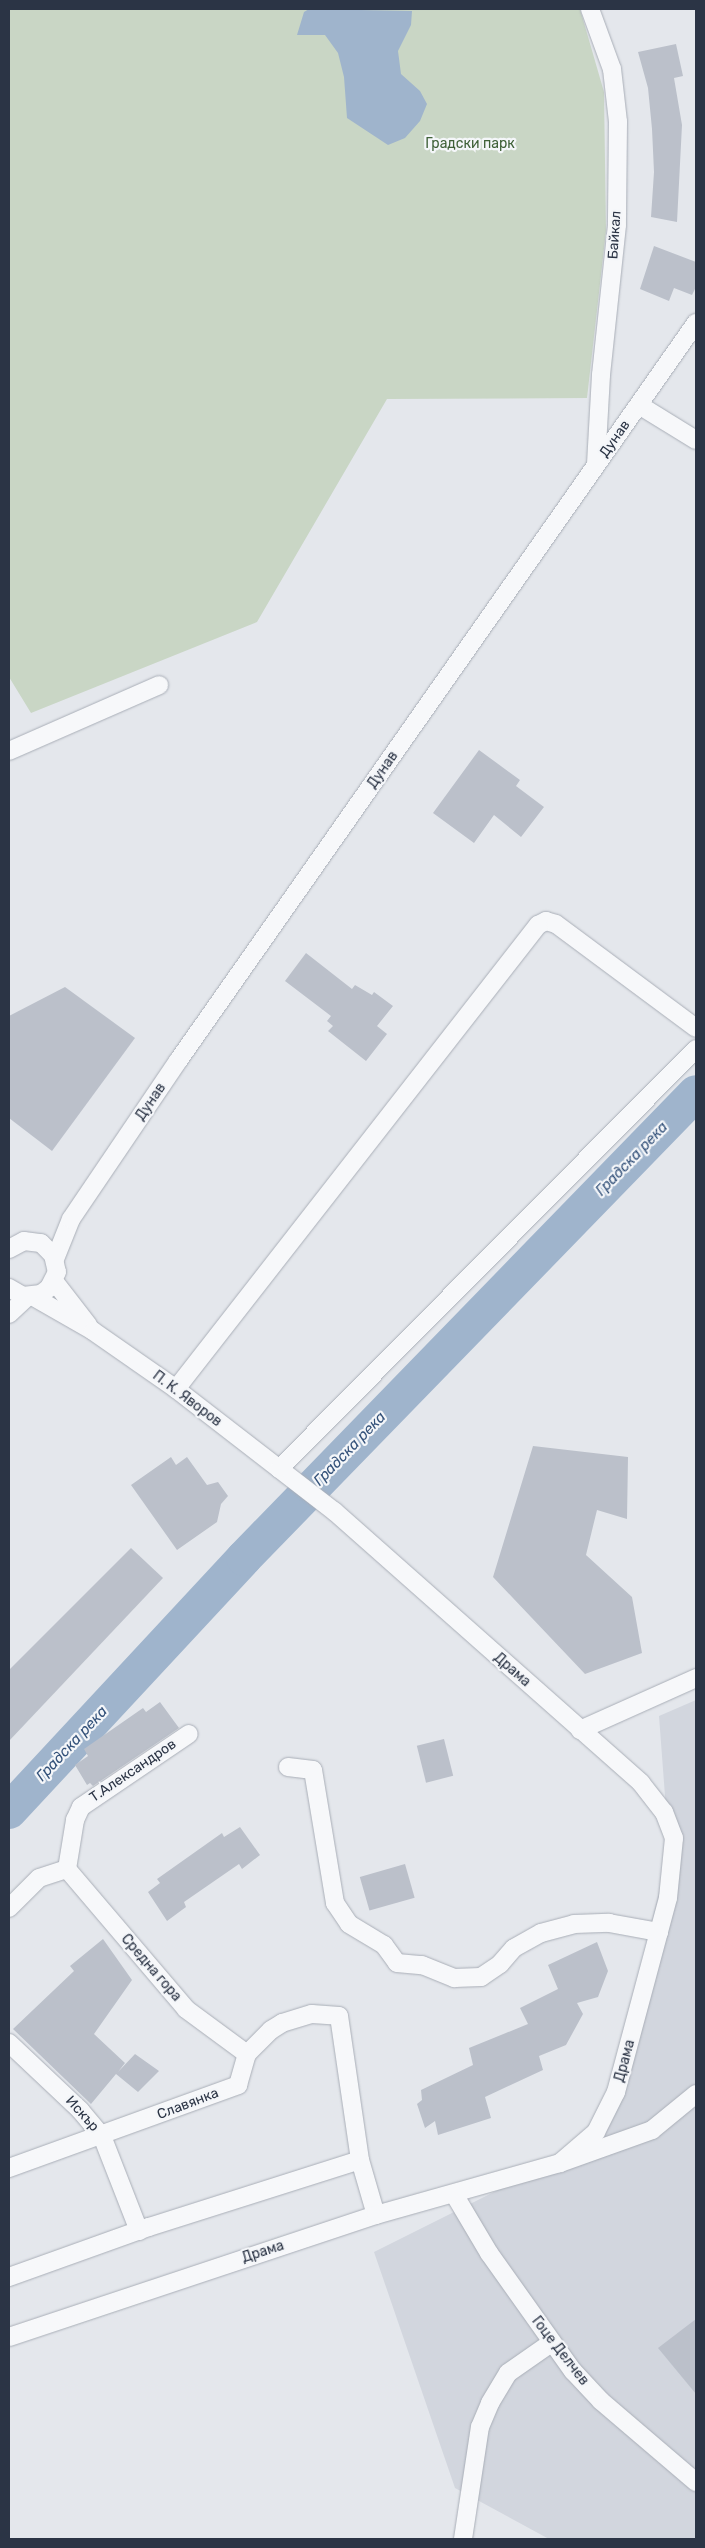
<!DOCTYPE html>
<html>
<head>
<meta charset="utf-8">
<style>
  body { margin:0 }
  #map { position:relative; width:705px; height:2548px; overflow:hidden; background:#e4e7ec; font-family:Rubik,sans-serif }
  div>[style] { position:absolute }
  .built>* { inset:0; background:#d2d6de }
  .green>* { inset:0; background:#c9d6c5 }
  .water>* { inset:0; background:#9fb4cc }
  .river>* { height:36px; margin:-18px; padding:0 18px; transform-origin:18px; border-radius:18px; background:#9fb4cc }
  .building>* { inset:0; background:#bbc0ca; transform-origin:0 0 }
  .roads { filter:drop-shadow(0 0 1px #a9aeb7) drop-shadow(0 0 1px #a9aeb7) }
  .minor>* { height:18px; margin:-9px; padding:0 9px; transform-origin:9px; border-radius:9px; background:#f7f8fa }
  span { translate:-50% -50%; white-space:nowrap; text-align:center; line-height:1.15; -webkit-text-stroke:4.5px #f4f6f9; paint-order:stroke }
  .park-label { font-size:14px; color:#3f6138 }
  .street-label { font-size:14px; color:#2b3445 }
  .water-label { font-size:15px; color:#34527a; font-style:italic }
  .frame { position:absolute; inset:0; border:10px solid #2b3445; pointer-events:none }
</style>
</head>
<body>
<div id="map">
  <div class="built">
    <div style="clip-path:polygon(696px 1700px,696px 2539px,549px 2539px,455px 2488px,374px 2252px,600px 2139px,669px 1849px,659px 1716px)"></div>
  </div>
  <div class="green">
    <div style="clip-path:polygon(9px 9px,580px 9px,604px 92px,606px 231px,587px 398px,387px 399px,257px 622px,31px 713px,9px 677px)"></div>
  </div>
  <div class="water">
    <div style="clip-path:polygon(309px 9px,412px 11px,411px 25px,398px 51px,401px 74px,420px 91px,427px 104px,420px 121px,405px 138px,388px 145px,347px 118px,344px 77px,338px 53px,325px 35px,297px 35px,304px 12px)"></div>
  </div>
  <div class="river">
    <div style="left:9px;top:1811px;width:345px;rotate:-47.1deg"></div>
    <div style="left:244px;top:1558px;width:648px;rotate:-45.81deg"></div>
  </div>
  <div class="building">
    <div style="clip-path:polygon(676px 44px,683px 76px,674px 78px,682px 125px,677px 222px,651px 217px,654px 172px,652px 129px,648px 88px,638px 52px)"></div>
    <div style="clip-path:polygon(654px 246px,696px 262px,696px 287px,692px 295px,674px 288px,669px 301px,640px 289px)"></div>
    <div style="clip-path:polygon(479px 750px,520px 780px,516px 786px,544px 807px,521px 837px,494px 815px,474px 843px,433px 813px)"></div>
    <div style="clip-path:polygon(306px 953px,352px 989px,355px 985px,372px 995px,374px 992px,393px 1006px,377px 1026px,387px 1034px,366px 1061px,328px 1031px,333px 1026px,327px 1021px,331px 1016px,285px 981px)"></div>
    <div style="clip-path:polygon(65px 987px,135px 1038px,52px 1151px,9px 1118px,9px 1016px)"></div>
    <div style="clip-path:polygon(533px 1446px,628px 1457px,627px 1519px,597px 1510px,586px 1555px,632px 1597px,642px 1653px,585px 1674px,493px 1577px)"></div>
    <div style="clip-path:polygon(171px 1457px,176px 1465px,187px 1457px,207px 1485px,218px 1482px,228px 1496px,221px 1504px,217px 1522px,177px 1550px,131px 1485px)"></div>
    <div style="clip-path:polygon(131px 1548px,163px 1578px,9px 1741px,9px 1670px)"></div>
    <div style="clip-path:polygon(160px 1702px,179px 1728px,93px 1786px,90px 1783px,87px 1785px,75px 1765px,88px 1756px,84px 1749px,143px 1708px,146px 1712px)"></div>
    <div style="left:444px;top:1739px;width:38px;height:28px;rotate:76deg"></div>
    <div style="clip-path:polygon(240px 1827px,260px 1855px,242px 1869px,239px 1864px,184px 1902px,186px 1907px,167px 1921px,148px 1892px,160px 1883px,157px 1879px,222px 1833px,224px 1837px)"></div>
    <div style="left:405px;top:1864px;width:35px;height:47px;rotate:74deg"></div>
    <div style="clip-path:polygon(103px 1939px,132px 1980px,94px 2034px,125px 2063px,118px 2072px,135px 2054px,159px 2071px,138px 2092px,116px 2074px,91px 2104px,13px 2029px,74px 1971px,70px 1966px)"></div>
    <div style="clip-path:polygon(597px 1942px,608px 1971px,598px 1997px,577px 2003px,583px 2014px,566px 2045px,539px 2056px,543px 2070px,485px 2097px,491px 2118px,438px 2135px,435px 2121px,425px 2128px,417px 2104px,422px 2100px,421px 2090px,473px 2065px,469px 2048px,528px 2024px,520px 2008px,558px 1989px,548px 1965px)"></div>
    <div style="clip-path:polygon(696px 2319px,696px 2394px,658px 2348px)"></div>
  </div>
  <div class="roads">
    <div class="minor">
      <div style="left:590px;top:9px;width:64px;rotate:69.9deg"></div>
      <div style="left:612px;top:69px;width:53px;rotate:83.5deg"></div>
      <div style="left:618px;top:122px;width:103px;rotate:90.6deg"></div>
      <div style="left:617px;top:225px;width:151px;rotate:96.1deg"></div>
      <div style="left:601px;top:375px;width:90px;rotate:93.2deg"></div>
      <div style="left:639px;top:405px;width:67px;rotate:31.6deg"></div>
      <div style="left:9px;top:751px;width:164px;rotate:-23.7deg"></div>
      <div style="left:9px;top:1249px;width:17px;rotate:-28deg"></div>
      <div style="left:24px;top:1241px;width:17px;rotate:7deg"></div>
      <div style="left:41px;top:1243px;width:17px;rotate:45deg"></div>
      <div style="left:53px;top:1255px;width:17px;rotate:77deg"></div>
      <div style="left:57px;top:1272px;width:18px;rotate:117deg"></div>
      <div style="left:49px;top:1288px;width:10px;rotate:143deg"></div>
      <div style="left:41px;top:1294px;width:18px;rotate:174deg"></div>
      <div style="left:23px;top:1296px;width:16px;rotate:-150deg"></div>
      <div style="left:55px;top:1259px;width:43px;rotate:-68.2deg"></div>
      <div style="left:71px;top:1219px;width:191px;rotate:-55.9deg"></div>
      <div style="left:178px;top:1061px;width:902px;rotate:-54.94deg"></div>
      <div style="left:54px;top:1281px;width:56px;rotate:52.3deg"></div>
      <div style="left:32px;top:1296px;width:70px;rotate:29.8deg"></div>
      <div style="left:93px;top:1331px;width:101px;rotate:34.9deg"></div>
      <div style="left:176px;top:1389px;width:200px;rotate:37.7deg"></div>
      <div style="left:334px;top:1511px;width:410px;rotate:41.5deg"></div>
      <div style="left:641px;top:1783px;width:37px;rotate:52deg"></div>
      <div style="left:664px;top:1812px;width:28px;rotate:69deg"></div>
      <div style="left:674px;top:1838px;width:60px;rotate:95.7deg"></div>
      <div style="left:668px;top:1898px;width:201px;rotate:105deg"></div>
      <div style="left:616px;top:2092px;width:45px;rotate:116.6deg"></div>
      <div style="left:596px;top:2132px;width:48px;rotate:139.3deg"></div>
      <div style="left:9px;top:1314px;width:26px;rotate:-43deg"></div>
      <div style="left:176px;top:1389px;width:589px;rotate:-52.04deg"></div>
      <div style="left:538px;top:925px;width:9px;rotate:-27deg"></div>
      <div style="left:546px;top:921px;width:10px;rotate:17deg"></div>
      <div style="left:556px;top:924px;width:174px;rotate:36.6deg"></div>
      <div style="left:279px;top:1469px;width:592px;rotate:-45.21deg"></div>
      <div style="left:580px;top:1730px;width:127px;rotate:-24.1deg"></div>
      <div style="left:288px;top:1767px;width:25px;rotate:7deg"></div>
      <div style="left:313px;top:1770px;width:135px;rotate:80.6deg"></div>
      <div style="left:335px;top:1903px;width:25px;rotate:56deg"></div>
      <div style="left:349px;top:1924px;width:41px;rotate:31deg"></div>
      <div style="left:384px;top:1945px;width:22px;rotate:54deg"></div>
      <div style="left:397px;top:1963px;width:25px;rotate:5deg"></div>
      <div style="left:422px;top:1965px;width:35px;rotate:22deg"></div>
      <div style="left:454px;top:1978px;width:27px;rotate:-2deg"></div>
      <div style="left:481px;top:1977px;width:23px;rotate:-34deg"></div>
      <div style="left:500px;top:1964px;width:21px;rotate:-49deg"></div>
      <div style="left:514px;top:1948px;width:31px;rotate:-29deg"></div>
      <div style="left:541px;top:1933px;width:34px;rotate:-15deg"></div>
      <div style="left:574px;top:1924px;width:35px;rotate:-2deg"></div>
      <div style="left:609px;top:1923px;width:51px;rotate:10.2deg"></div>
      <div style="left:67px;top:1869px;width:184px;rotate:49.6deg"></div>
      <div style="left:186px;top:2009px;width:76px;rotate:36.4deg"></div>
      <div style="left:67px;top:1869px;width:50px;rotate:-80.7deg"></div>
      <div style="left:75px;top:1820px;width:14px;rotate:-65deg"></div>
      <div style="left:81px;top:1807px;width:130px;rotate:-34.1deg"></div>
      <div style="left:9px;top:1908px;width:42px;rotate:-45deg"></div>
      <div style="left:39px;top:1878px;width:29px;rotate:-18deg"></div>
      <div style="left:9px;top:2043px;width:98px;rotate:43.3deg"></div>
      <div style="left:80px;top:2110px;width:34px;rotate:50deg"></div>
      <div style="left:102px;top:2136px;width:102px;rotate:68.7deg"></div>
      <div style="left:9px;top:2168px;width:244px;rotate:-19.9deg"></div>
      <div style="left:238px;top:2085px;width:32px;rotate:-74deg"></div>
      <div style="left:247px;top:2054px;width:34px;rotate:-45deg"></div>
      <div style="left:271px;top:2030px;width:13px;rotate:-32deg"></div>
      <div style="left:282px;top:2023px;width:31px;rotate:-17deg"></div>
      <div style="left:312px;top:2014px;width:27px;rotate:4deg"></div>
      <div style="left:339px;top:2016px;width:146px;rotate:81.7deg"></div>
      <div style="left:360px;top:2160px;width:57px;rotate:73.8deg"></div>
      <div style="left:454px;top:2194px;width:69px;rotate:59.3deg"></div>
      <div style="left:489px;top:2253px;width:145px;rotate:54.6deg"></div>
      <div style="left:573px;top:2371px;width:41px;rotate:47deg"></div>
      <div style="left:601px;top:2401px;width:125px;rotate:40.5deg"></div>
      <div style="left:9px;top:2277px;width:149px;rotate:-19.7deg"></div>
      <div style="left:149px;top:2227px;width:221px;rotate:-17.6deg"></div>
      <div style="left:9px;top:2337px;width:387px;rotate:-18.4deg"></div>
      <div style="left:376px;top:2215px;width:191px;rotate:-15.8deg"></div>
      <div style="left:560px;top:2163px;width:98px;rotate:-19.7deg"></div>
      <div style="left:652px;top:2130px;width:57px;rotate:-39.3deg"></div>
      <div style="left:463px;top:2539px;width:113px;rotate:-81.4deg"></div>
      <div style="left:480px;top:2427px;width:26px;rotate:-67deg"></div>
      <div style="left:490px;top:2403px;width:35px;rotate:-59deg"></div>
      <div style="left:508px;top:2373px;width:52px;rotate:-34.9deg"></div>
    </div>
  </div>
  <div class="park-label">
    <span style="left:470px;top:144px">Градски парк</span>
  </div>
  <div class="street-label">
    <span style="left:615px;top:235px;rotate:-86deg">Байкал</span>
    <span style="left:615px;top:439px;rotate:-55deg">Дунав</span>
    <span style="left:383px;top:770px;rotate:-55deg">Дунав</span>
    <span style="left:151px;top:1102px;rotate:-56deg">Дунав</span>
    <span style="left:187px;top:1399px;rotate:37deg">П. К. Яворов</span>
    <span style="left:512px;top:1670px;rotate:41deg">Драма</span>
    <span style="left:133px;top:1771px;rotate:-34deg">Т.Александров</span>
    <span style="left:151px;top:1968px;rotate:49deg">Средна гора</span>
    <span style="left:625px;top:2061px;rotate:-75deg">Драма</span>
    <span style="left:188px;top:2104px;rotate:-21deg">Славянка</span>
    <span style="left:82px;top:2114px;rotate:48deg">Искър</span>
    <span style="left:263px;top:2252px;rotate:-18deg">Драма</span>
    <span style="left:560px;top:2351px;rotate:52deg">Гоце Делчев</span>
  </div>
  <div class="water-label">
    <span style="left:632px;top:1159px;rotate:-46deg">Градска река</span>
    <span style="left:350px;top:1449px;rotate:-46deg">Градска река</span>
    <span style="left:72px;top:1744px;rotate:-47deg">Градска река</span>
  </div>
  <div class="frame"></div>
</div>
</body>
</html>
